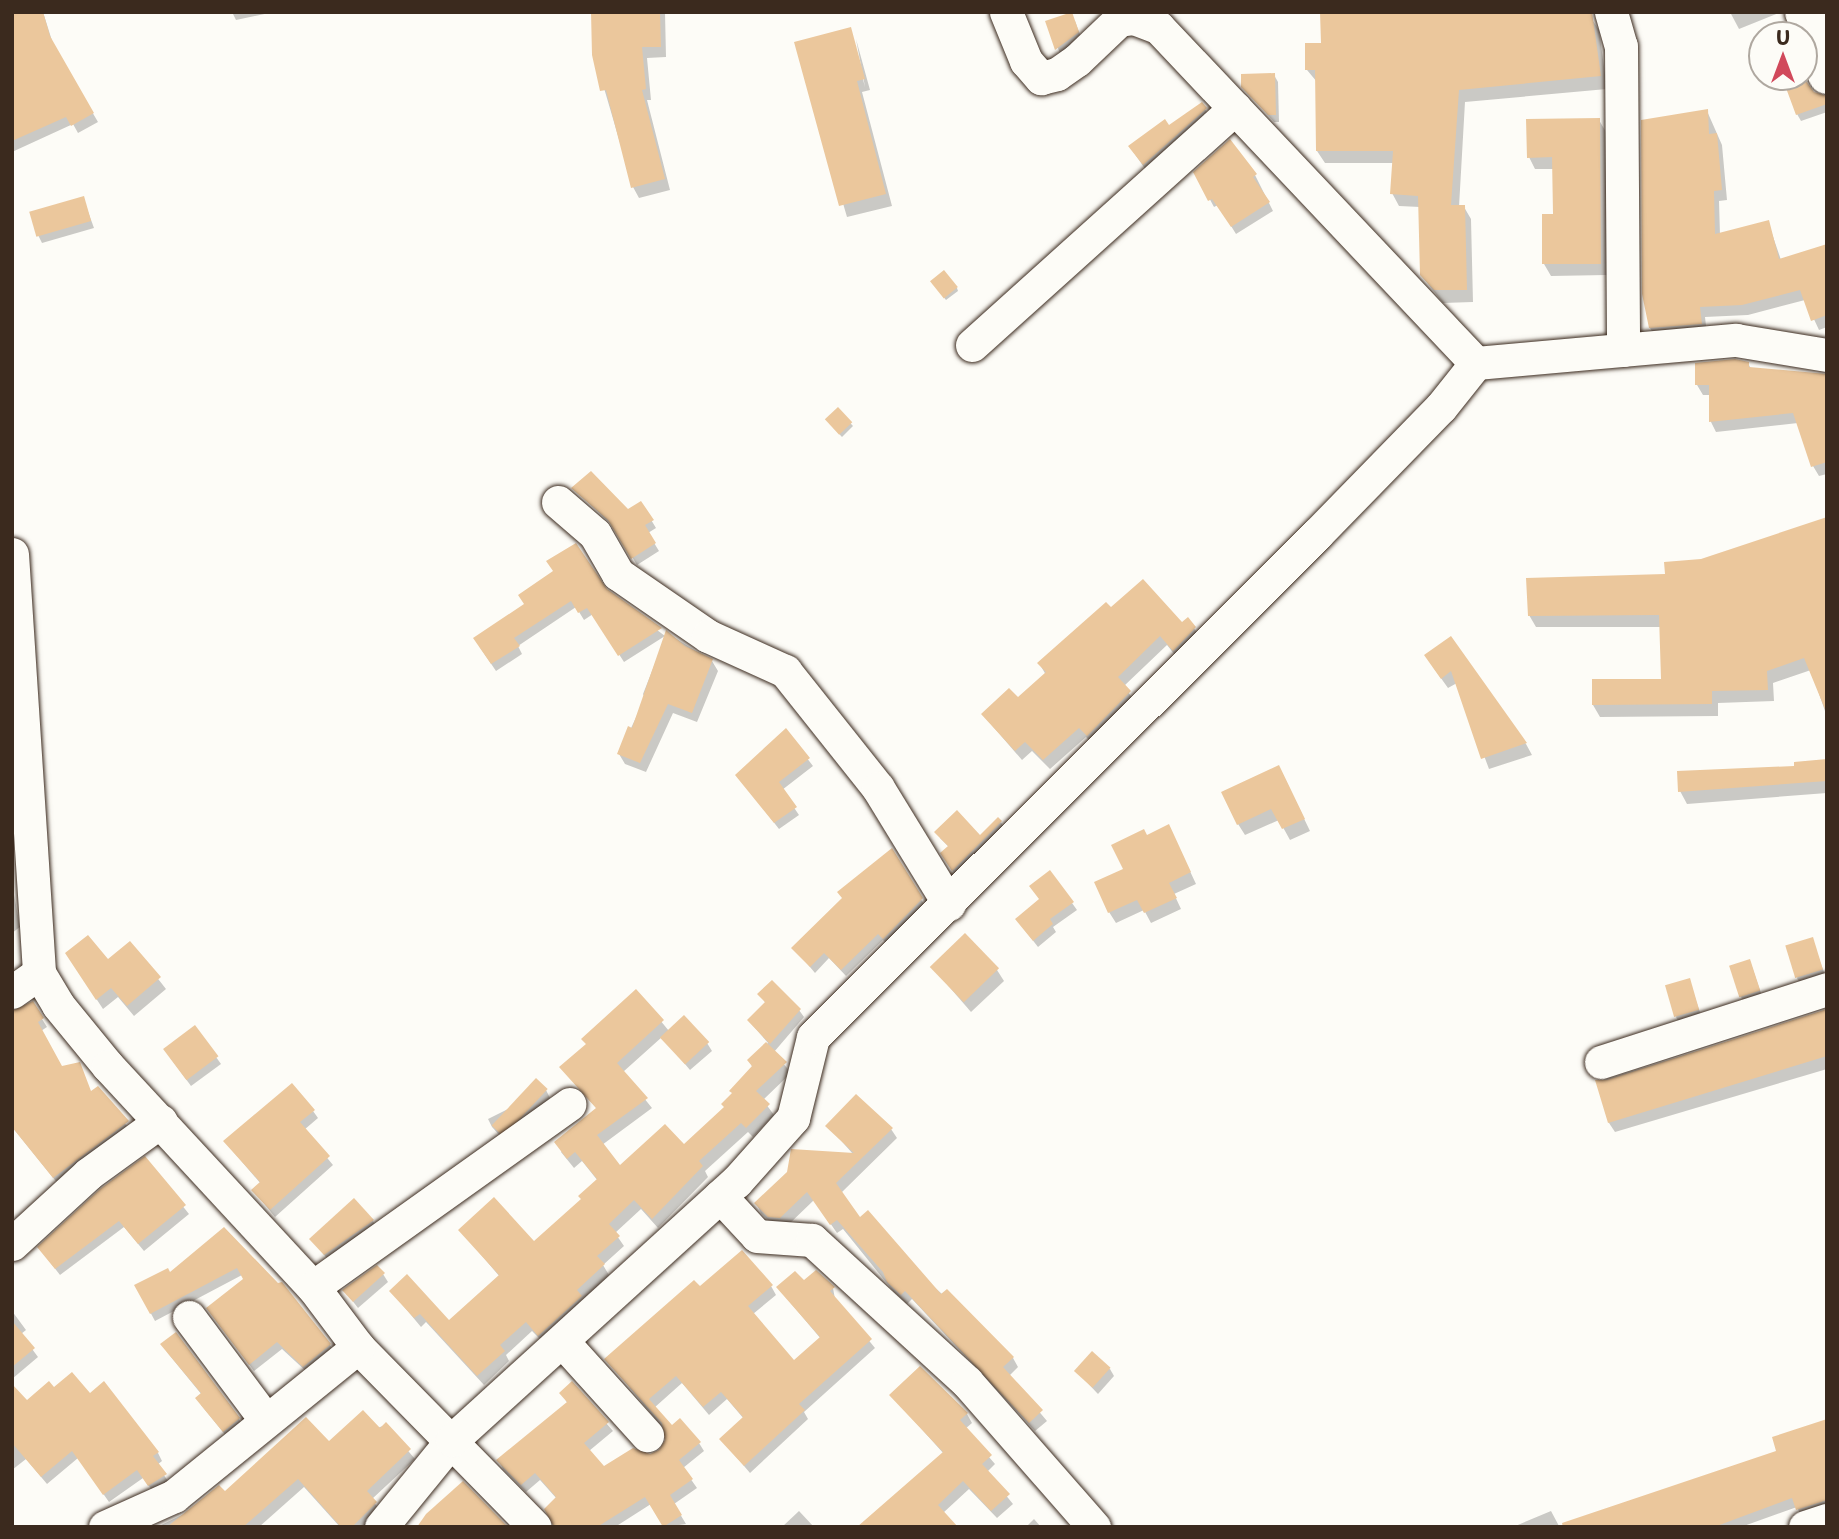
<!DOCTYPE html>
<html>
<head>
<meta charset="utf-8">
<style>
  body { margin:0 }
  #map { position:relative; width:1839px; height:1539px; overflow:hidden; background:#fdfcf7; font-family:"Playpen Sans",sans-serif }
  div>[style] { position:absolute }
  .shadow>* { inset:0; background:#0003; transform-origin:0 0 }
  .building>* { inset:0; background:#ebc79c; transform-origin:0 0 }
  .roads { filter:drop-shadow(0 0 2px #3b2a1e) drop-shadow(0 0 2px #3b2a1e) }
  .minor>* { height:33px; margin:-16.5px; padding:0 16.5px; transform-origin:16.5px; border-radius:16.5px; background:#fdfcf7 }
  .highway>* { height:38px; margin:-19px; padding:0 19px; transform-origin:19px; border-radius:19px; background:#fdfcf7 }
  span { translate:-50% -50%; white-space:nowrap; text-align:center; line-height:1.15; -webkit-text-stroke:6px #fdfcf7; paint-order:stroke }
  .frame { position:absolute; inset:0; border:14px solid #3b2a1e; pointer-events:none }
  .north { position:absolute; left:1748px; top:21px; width:70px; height:70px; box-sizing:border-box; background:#fdfcf7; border:2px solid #afa8a0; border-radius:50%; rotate:0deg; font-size:19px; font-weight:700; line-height:28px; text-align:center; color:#3b2a1e }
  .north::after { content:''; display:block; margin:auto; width:24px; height:32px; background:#d1495b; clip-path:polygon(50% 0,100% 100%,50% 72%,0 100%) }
</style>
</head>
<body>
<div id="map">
  <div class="shadow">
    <div style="clip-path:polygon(12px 12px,43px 12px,54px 47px,98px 122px,78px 133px,73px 124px,12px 152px)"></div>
    <div style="clip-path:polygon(232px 12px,274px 12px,236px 20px)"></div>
    <div style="clip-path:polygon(593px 12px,665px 12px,666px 57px,647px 58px,651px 100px,647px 100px,670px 190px,639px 198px,633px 187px,594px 54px)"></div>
    <div style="clip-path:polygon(1730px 12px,1781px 12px,1739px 29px)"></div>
    <div style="clip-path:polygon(1591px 18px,1599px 30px,1607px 89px,1465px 102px,1459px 207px,1464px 207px,1471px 219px,1473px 302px,1443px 303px,1421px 275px,1420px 207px,1399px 206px,1392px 193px,1394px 163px,1325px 163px,1317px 151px,1317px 82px,1307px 70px,1323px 45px)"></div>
    <div style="clip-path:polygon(1075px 21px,1082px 40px,1061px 56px,1048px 22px)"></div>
    <div style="clip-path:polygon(850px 29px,865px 87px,856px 39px,870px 90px,862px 92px,892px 206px,847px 217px,796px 43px)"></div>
    <div style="clip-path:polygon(1274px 75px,1278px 82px,1279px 122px,1274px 122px,1243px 86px)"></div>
    <div style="clip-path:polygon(1812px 94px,1827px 97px,1827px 112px,1801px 121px,1797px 114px)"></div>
    <div style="clip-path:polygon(1205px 109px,1212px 120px,1150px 176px,1130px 147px)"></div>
    <div style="clip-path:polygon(1707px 111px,1722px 145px,1727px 200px,1719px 201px,1720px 235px,1768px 222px,1781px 260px,1827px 246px,1827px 327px,1819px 330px,1805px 300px,1748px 315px,1705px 317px,1707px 334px,1656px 338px,1650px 328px)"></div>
    <div style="clip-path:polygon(1599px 120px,1606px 132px,1607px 275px,1551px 276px,1544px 264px,1555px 216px,1554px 169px,1535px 169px,1529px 157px)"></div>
    <div style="clip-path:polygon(1230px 141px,1255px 175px,1273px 211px,1236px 234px,1218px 205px,1214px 207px,1195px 172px)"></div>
    <div style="clip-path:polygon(83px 198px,94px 228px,42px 243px,38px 235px)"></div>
    <div style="clip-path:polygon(934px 285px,957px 288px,958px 291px,946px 300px)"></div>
    <div style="clip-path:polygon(1748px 363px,1751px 369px,1827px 375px,1827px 474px,1819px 476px,1813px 466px,1798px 423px,1716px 432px,1711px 422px,1711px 395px,1703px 395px,1697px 385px)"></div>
    <div style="clip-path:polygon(838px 410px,853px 426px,842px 437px,829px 423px)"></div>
    <div style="clip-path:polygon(573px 488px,628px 511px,641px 503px,656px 528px,648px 533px,659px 551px,637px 565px,614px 527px)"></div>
    <div style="clip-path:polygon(1827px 519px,1827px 717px,1811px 670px,1773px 683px,1774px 701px,1718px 703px,1718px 716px,1600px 717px,1593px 705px,1662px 680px,1661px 627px,1536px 627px,1529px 615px,1667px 576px)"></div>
    <div style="clip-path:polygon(605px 591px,665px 636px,624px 662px,593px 614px,584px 620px,576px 607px,518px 646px,522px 654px,496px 671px,479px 646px,526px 605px)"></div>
    <div style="clip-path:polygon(1111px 610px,1182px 625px,1188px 620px,1201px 638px,1179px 660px,1167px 645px,1124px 686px,1135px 702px,1094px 745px,1086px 737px,1050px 769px,1032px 751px,1022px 760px,983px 715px,1018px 700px,1046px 675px,1039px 663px)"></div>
    <div style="clip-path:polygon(667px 633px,712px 661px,718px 671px,697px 722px,673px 713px,646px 772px,625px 764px,619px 754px,645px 698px,643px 694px)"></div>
    <div style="clip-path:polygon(1451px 639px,1526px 744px,1532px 755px,1489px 769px,1457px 683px,1448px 688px,1433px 667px)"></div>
    <div style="clip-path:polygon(786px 731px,813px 766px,782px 790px,799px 815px,779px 829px,737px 775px)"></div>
    <div style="clip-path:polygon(1827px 761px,1827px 793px,1687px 804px,1680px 791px)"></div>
    <div style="clip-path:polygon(1285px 779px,1310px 831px,1290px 840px,1279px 820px,1245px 835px,1238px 824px)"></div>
    <div style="clip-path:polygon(1001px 822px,1004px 828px,956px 876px,942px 853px,949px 847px,940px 838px,980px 838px)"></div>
    <div style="clip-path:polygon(1146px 837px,1174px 837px,1196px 884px,1174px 894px,1181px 909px,1151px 923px,1144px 910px,1116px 923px,1109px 912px,1125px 870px)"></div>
    <div style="clip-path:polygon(892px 850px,925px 906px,887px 944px,883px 940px,846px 976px,829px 958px,815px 973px,794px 948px)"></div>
    <div style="clip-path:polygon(12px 884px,20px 927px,12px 933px)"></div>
    <div style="clip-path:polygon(1072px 903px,1077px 910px,1053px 927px,1056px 932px,1038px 947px,1017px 920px)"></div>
    <div style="clip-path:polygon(1812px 939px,1826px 978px,1801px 986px,1797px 978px)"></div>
    <div style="clip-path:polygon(130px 943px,166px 989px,134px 1016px,118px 997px,103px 1009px,74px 965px,108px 961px)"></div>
    <div style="left:1750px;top:961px;width:39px;height:20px;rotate:71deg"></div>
    <div style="clip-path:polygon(932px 967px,997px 970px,1004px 981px,971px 1012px)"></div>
    <div style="clip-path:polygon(1689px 980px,1702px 1018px,1680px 1025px,1676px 1017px)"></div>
    <div style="clip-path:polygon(636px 991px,669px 1031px,707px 1043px,712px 1051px,690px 1070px,662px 1037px,623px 1072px,652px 1108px,602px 1145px,620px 1167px,683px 1147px,725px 1108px,753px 1068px,749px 1061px,768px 1043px,749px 1021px,766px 1004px,760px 994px,799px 1010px,804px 1017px,774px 1052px,791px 1073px,763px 1100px,774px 1115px,753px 1137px,748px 1132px,705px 1171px,708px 1177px,658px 1228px,641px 1209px,615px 1233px,624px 1246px,603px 1265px,609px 1275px,545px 1344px,532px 1331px,506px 1355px,509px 1361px,484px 1385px,426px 1322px,421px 1327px,391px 1291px,449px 1322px,500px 1277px,460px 1230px,534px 1244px,583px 1200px,598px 1181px,582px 1161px,574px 1168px,561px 1152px,597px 1109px,562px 1068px,587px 1045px,583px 1039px)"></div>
    <div style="clip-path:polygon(32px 1003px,47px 1027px,41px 1031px,62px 1068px,132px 1130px,59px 1185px,12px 1127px)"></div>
    <div style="clip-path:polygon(1827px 1011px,1827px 1069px,1615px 1132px,1609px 1123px,1597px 1082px)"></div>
    <div style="clip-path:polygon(169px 1056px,216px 1057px,221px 1064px,191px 1086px)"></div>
    <div style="clip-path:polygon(546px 1090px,550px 1098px,502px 1138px,492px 1127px,488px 1119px)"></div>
    <div style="clip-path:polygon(313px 1111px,318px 1118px,304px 1130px,333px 1165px,275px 1217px,253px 1190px,261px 1184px,225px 1142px)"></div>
    <div style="clip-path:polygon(828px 1126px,891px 1129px,897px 1138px,841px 1193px,860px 1220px,1013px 1358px,1018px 1367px,1009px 1376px,1047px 1421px,1035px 1431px,912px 1299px,907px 1304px,894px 1292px,843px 1229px,837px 1233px,814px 1200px,786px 1227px,775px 1227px,761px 1213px,756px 1203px,853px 1154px)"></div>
    <div style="clip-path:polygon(145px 1159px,189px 1214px,144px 1251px,124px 1227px,60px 1275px,39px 1248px)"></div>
    <div style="clip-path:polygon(373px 1221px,377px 1228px,330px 1262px,312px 1240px)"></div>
    <div style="clip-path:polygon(224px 1230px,330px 1345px,334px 1352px,308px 1373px,282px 1349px,254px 1371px,213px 1315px,245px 1279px,242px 1275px,155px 1321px,136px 1286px,170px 1274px)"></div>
    <div style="clip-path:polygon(383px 1274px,388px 1282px,358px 1308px,344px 1290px)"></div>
    <div style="clip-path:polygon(804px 1283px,833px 1288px,835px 1299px,875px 1348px,804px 1412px,808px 1419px,750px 1473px,721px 1439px,744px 1419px,727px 1399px,709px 1415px,682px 1383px,654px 1408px,671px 1428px,699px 1443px,704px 1451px,683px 1468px,697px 1488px,674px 1504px,686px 1524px,665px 1527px,651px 1504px,615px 1527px,554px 1527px,557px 1499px,540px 1480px,526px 1492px,503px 1469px,499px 1461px,568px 1404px,561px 1393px,572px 1384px,613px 1431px,589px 1451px,604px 1468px,652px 1456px,667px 1442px,667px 1433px,606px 1359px,700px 1289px,771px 1286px,776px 1295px,753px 1314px,794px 1362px,821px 1339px,778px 1288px)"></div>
    <div style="clip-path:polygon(12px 1311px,26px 1330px,21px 1334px,38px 1357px,12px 1379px)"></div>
    <div style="clip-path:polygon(166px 1351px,239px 1419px,242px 1425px,227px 1437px,201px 1405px,202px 1395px)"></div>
    <div style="clip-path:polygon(1110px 1369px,1114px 1376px,1098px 1394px,1077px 1372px)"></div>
    <div style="clip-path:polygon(12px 1386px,26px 1403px,53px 1389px,89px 1395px,158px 1453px,162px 1461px,157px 1465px,170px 1484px,155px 1494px,143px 1478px,109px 1502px,78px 1458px,47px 1484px,26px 1459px,12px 1470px)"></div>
    <div style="clip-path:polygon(891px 1395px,967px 1414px,972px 1423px,965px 1429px,995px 1464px,987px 1472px,1013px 1504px,997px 1518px,969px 1489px,943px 1513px,859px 1527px,944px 1454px)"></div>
    <div style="clip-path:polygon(1827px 1421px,1827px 1512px,1803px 1520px,1797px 1507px,1741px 1527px,1513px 1527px,1551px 1511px,1559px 1526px,1778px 1452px)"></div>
    <div style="clip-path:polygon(386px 1425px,415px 1459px,372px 1499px,380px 1511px,365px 1527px,340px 1527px,304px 1487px,259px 1527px,157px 1527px,329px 1444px)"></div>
    <div style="clip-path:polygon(799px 1511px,814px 1527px,782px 1527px)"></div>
    <div style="clip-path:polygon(1034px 1519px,1041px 1527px,1026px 1527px)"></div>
  </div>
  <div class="building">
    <div style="clip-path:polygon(12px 12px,43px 12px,50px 36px,94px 113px,71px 126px,66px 117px,12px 141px)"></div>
    <div style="clip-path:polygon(591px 12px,660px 12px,661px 47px,642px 47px,646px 89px,642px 90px,665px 179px,631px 188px,606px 90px,600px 91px,592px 55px)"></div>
    <div style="clip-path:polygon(1072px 12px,1079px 32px,1055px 50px,1045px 21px)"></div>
    <div style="clip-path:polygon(1320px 12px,1592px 12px,1601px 76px,1459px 90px,1451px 205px,1465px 205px,1467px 290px,1434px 290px,1420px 275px,1418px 196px,1390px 194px,1393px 151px,1316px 151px,1315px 70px,1305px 70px,1305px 43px,1321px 43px)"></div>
    <div style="clip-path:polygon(851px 27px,865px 79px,857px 81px,886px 194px,839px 206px,794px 42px)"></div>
    <div style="clip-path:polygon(1275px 73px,1276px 115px,1268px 115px,1241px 87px,1241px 74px)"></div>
    <div style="clip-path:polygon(1806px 81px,1814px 92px,1827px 96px,1827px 104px,1796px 115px,1786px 88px)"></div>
    <div style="clip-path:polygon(1202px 102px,1207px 108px,1143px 165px,1128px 146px,1165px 119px,1169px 125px)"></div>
    <div style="clip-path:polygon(1708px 109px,1709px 134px,1717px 133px,1722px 190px,1714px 191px,1715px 234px,1769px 220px,1779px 259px,1827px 244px,1827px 315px,1811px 321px,1800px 290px,1742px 305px,1700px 307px,1702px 324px,1649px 328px,1642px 294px,1641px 120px)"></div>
    <div style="clip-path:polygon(1600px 118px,1601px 264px,1542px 264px,1542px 214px,1553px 214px,1552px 157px,1527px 158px,1526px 119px)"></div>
    <div style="clip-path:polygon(1230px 139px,1257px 174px,1253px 177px,1270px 202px,1231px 227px,1212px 199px,1208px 201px,1193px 172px)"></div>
    <div style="left:84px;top:196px;width:26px;height:57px;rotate:74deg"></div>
    <div style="left:944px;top:270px;width:22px;height:18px;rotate:51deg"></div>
    <div style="clip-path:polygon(1735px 359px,1749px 362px,1749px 367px,1827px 374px,1827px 462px,1811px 467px,1793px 413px,1709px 422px,1709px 385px,1695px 385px,1695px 363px)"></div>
    <div style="left:838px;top:407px;width:21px;height:18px;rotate:47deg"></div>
    <div style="clip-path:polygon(591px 471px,628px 509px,641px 501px,654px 520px,645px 525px,656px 543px,631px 559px,608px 520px,571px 488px)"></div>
    <div style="clip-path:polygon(1827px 517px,1827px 714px,1804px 658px,1767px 671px,1768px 690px,1712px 691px,1712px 704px,1592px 705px,1592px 679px,1661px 679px,1659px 615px,1528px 616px,1526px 578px,1665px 574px,1664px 562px,1701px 559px)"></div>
    <div style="clip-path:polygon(576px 543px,607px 589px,662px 628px,618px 656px,587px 608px,578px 613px,571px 601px,514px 638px,520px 646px,491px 664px,473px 638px,524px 604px,518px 595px,553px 571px,546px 561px)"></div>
    <div style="clip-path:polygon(1143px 579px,1182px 622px,1188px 617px,1196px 627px,1173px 651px,1160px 636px,1118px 677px,1131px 691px,1087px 736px,1079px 728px,1043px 760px,1025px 742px,1015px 751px,981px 714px,1009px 688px,1018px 697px,1046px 672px,1037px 663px,1106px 602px,1111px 607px)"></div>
    <div style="clip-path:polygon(666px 630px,685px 646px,713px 659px,692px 713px,668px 704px,640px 763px,617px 754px,628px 726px,632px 728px)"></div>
    <div style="clip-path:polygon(1451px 636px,1527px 743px,1481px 759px,1451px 671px,1441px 679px,1424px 655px)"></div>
    <div style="clip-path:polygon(786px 728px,810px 758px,779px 782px,797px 807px,774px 823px,735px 775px)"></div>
    <div style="clip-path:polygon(1827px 759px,1827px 781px,1678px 792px,1677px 771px,1794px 766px,1794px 762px)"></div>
    <div style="clip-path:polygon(1279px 765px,1305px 819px,1282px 829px,1271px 809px,1237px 825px,1221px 792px)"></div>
    <div style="clip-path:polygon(957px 810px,980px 835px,998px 817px,1002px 821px,952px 871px,940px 853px,948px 846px,934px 832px)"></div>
    <div style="clip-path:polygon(1169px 824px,1191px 872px,1169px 883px,1177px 898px,1144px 913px,1137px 900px,1108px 913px,1094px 882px,1123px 869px,1111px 845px,1144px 829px,1147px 835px)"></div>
    <div style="clip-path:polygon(892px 848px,923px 898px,883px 939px,878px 934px,841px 970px,824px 953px,810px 967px,791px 948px,842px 898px,837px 892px)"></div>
    <div style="clip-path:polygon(1050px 870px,1074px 902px,1050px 919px,1053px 924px,1033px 941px,1015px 919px,1039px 899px,1029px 886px)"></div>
    <div style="left:965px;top:933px;width:49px;height:49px;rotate:46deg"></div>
    <div style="clip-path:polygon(88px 935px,108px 959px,130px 941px,161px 977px,127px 1006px,111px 988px,96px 1000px,65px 953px)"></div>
    <div style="left:1813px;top:937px;width:34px;height:29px;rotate:73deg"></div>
    <div style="left:1750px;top:959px;width:33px;height:22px;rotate:72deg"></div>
    <div style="left:1690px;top:978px;width:33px;height:26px;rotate:74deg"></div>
    <div style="clip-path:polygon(772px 980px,801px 1009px,770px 1044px,747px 1020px,765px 1002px,757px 994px)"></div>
    <div style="clip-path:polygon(636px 989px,664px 1020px,617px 1063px,648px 1098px,597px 1135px,620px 1165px,665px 1124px,684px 1144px,724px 1107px,721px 1104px,732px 1093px,729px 1091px,752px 1066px,747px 1060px,766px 1042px,787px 1062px,756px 1091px,770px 1104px,746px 1128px,741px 1123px,699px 1161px,703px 1166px,652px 1219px,634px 1200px,609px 1224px,620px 1236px,597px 1256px,605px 1264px,577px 1290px,582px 1296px,538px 1336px,526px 1322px,500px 1345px,505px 1351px,477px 1376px,420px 1314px,414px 1318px,389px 1291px,407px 1274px,449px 1320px,499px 1275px,458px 1230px,494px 1197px,534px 1241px,581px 1199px,578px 1196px,597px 1179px,575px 1152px,567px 1159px,554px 1142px,596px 1108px,559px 1067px,586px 1044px,581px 1039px)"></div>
    <div style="clip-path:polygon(33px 1001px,44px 1018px,38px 1022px,62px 1066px,80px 1062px,91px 1091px,98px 1086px,129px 1121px,53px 1178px,12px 1127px,12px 1011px)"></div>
    <div style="clip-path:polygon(1827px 1009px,1827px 1056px,1608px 1123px,1595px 1080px,1607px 1080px)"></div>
    <div style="left:684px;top:1015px;width:37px;height:33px;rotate:47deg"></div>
    <div style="left:195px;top:1025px;width:39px;height:40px;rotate:53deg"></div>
    <div style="left:536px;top:1078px;width:16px;height:65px;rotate:43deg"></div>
    <div style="clip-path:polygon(292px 1083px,315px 1110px,300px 1122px,330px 1156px,270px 1210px,251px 1190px,260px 1182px,223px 1141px)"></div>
    <div style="clip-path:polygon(856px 1094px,893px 1128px,836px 1183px,860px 1217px,868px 1210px,941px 1294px,947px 1289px,1014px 1357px,1003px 1367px,1043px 1410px,1029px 1423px,905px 1291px,901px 1295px,887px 1282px,883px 1272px,837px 1220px,830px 1225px,807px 1192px,780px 1218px,768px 1217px,754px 1203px,787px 1172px,791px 1149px,854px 1153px,825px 1126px)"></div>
    <div style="clip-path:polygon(145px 1156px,186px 1205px,138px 1244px,119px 1221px,55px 1269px,37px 1247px,100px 1189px)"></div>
    <div style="clip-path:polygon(354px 1198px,374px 1220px,324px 1255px,309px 1239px)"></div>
    <div style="clip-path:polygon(224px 1227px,278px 1283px,282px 1282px,331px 1344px,303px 1367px,277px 1342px,249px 1365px,206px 1308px,243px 1279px,237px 1268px,150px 1314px,134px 1285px,168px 1268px,170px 1272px)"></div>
    <div style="clip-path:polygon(742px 1250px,773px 1285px,748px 1306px,794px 1360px,820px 1337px,776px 1287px,795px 1271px,804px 1280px,816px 1270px,835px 1287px,830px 1291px,872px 1339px,799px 1404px,805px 1410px,744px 1466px,719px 1439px,743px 1417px,721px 1392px,703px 1407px,676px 1376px,649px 1399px,672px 1425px,680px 1418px,701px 1442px,679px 1460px,693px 1479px,670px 1495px,682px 1515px,663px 1527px,645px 1497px,597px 1527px,554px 1527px,544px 1509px,556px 1497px,535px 1473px,521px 1485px,496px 1460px,567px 1402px,559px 1393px,572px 1381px,609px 1422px,584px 1443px,604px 1466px,633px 1448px,650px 1454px,659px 1450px,665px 1440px,662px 1423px,604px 1359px,694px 1280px,700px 1286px)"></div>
    <div style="clip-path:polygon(377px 1265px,385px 1273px,353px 1302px,342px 1290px)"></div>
    <div style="clip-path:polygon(12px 1321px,35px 1348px,12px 1367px)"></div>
    <div style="clip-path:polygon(176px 1332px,240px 1418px,223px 1432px,195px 1398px,201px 1393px,160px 1344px)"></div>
    <div style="left:1092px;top:1351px;width:25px;height:27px;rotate:42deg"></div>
    <div style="clip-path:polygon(920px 1366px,968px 1413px,960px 1420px,992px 1455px,982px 1464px,1010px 1494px,991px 1511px,963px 1481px,938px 1505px,958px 1527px,857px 1527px,943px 1452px,889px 1395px)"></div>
    <div style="clip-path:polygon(72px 1372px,90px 1393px,104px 1381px,159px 1452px,153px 1456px,167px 1474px,148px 1486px,137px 1470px,103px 1495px,72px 1451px,41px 1477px,12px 1443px,12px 1384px,27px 1400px,49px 1381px,54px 1387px)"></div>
    <div style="clip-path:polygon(363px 1410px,380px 1428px,386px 1422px,411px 1449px,367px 1491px,377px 1502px,352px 1527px,341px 1527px,298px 1479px,243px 1527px,167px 1527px,219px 1485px,225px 1491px,306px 1417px,329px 1441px)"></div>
    <div style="clip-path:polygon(1827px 1419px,1827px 1500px,1796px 1510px,1792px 1498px,1714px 1527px,1563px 1527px,1562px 1523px,1776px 1451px,1772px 1437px)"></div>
    <div style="clip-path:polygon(463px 1481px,508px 1527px,417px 1527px,426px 1514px)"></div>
  </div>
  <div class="roads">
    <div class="minor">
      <div style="left:1006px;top:12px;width:53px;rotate:67.8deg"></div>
      <div style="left:1026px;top:61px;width:23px;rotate:49deg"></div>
      <div style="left:1041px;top:78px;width:16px;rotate:-14deg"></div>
      <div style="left:1057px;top:74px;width:24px;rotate:-35deg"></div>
      <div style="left:1077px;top:60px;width:58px;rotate:-43.6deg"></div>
      <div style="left:1119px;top:20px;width:15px;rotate:-8deg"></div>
      <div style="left:1134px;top:18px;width:26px;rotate:21deg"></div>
      <div style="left:1158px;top:27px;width:463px;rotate:46.6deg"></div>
      <div style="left:1611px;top:12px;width:35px;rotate:74deg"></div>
      <div style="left:1621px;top:46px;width:304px;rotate:89.6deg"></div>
      <div style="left:972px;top:345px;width:354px;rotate:-42deg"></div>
      <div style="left:558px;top:502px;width:49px;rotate:40.9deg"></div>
      <div style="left:595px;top:534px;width:46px;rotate:60.1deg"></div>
      <div style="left:618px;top:574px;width:109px;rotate:34.6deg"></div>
      <div style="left:708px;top:636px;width:85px;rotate:24.4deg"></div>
      <div style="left:785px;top:671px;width:149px;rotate:51.5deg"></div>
      <div style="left:878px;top:788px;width:136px;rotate:58.5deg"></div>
      <div style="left:12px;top:554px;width:420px;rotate:86.3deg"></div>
      <div style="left:39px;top:973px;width:37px;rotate:59deg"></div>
      <div style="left:58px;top:1005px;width:79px;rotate:50.7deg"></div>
      <div style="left:108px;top:1066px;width:301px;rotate:47.2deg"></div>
      <div style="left:313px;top:1287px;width:75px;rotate:53.1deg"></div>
      <div style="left:358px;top:1347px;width:252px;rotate:45.5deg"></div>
      <div style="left:12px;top:992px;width:33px;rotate:-35deg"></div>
      <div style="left:1601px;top:1062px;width:237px;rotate:-17.9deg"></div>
      <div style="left:720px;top:1196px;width:54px;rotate:47.2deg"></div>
      <div style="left:757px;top:1236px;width:55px;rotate:4.2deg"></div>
      <div style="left:812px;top:1240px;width:210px;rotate:42.5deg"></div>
      <div style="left:967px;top:1382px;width:193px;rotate:48.8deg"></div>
      <div style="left:12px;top:1244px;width:103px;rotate:-42.6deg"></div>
      <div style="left:88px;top:1174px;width:90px;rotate:-36deg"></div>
      <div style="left:313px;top:1287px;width:315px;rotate:-35.5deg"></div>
      <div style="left:189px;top:1317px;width:127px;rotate:53.3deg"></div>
      <div style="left:562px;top:1341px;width:127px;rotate:47.9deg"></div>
      <div style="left:105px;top:1527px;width:76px;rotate:-24.2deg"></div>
      <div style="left:174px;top:1496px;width:237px;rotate:-39deg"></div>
      <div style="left:381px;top:1527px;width:112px;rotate:-50.8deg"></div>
      <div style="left:452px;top:1440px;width:384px;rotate:-42.3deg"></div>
      <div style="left:736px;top:1182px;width:86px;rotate:-48.3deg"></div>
      <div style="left:793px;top:1118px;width:83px;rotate:-76.1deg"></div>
      <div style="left:813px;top:1037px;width:712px;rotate:-44.94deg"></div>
      <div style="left:1317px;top:534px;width:177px;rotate:-45.7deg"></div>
      <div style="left:1441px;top:407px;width:56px;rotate:-51.5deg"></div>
      <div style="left:1476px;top:363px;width:261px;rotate:-5.1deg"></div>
      <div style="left:1736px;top:340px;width:92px;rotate:9.4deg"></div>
      <div style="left:1805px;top:1527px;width:23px;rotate:-18deg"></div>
    </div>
    <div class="highway">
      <div style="left:1804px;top:12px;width:67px;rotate:69.9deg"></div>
    </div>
  </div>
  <div class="frame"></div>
  <div class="north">U</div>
</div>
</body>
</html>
